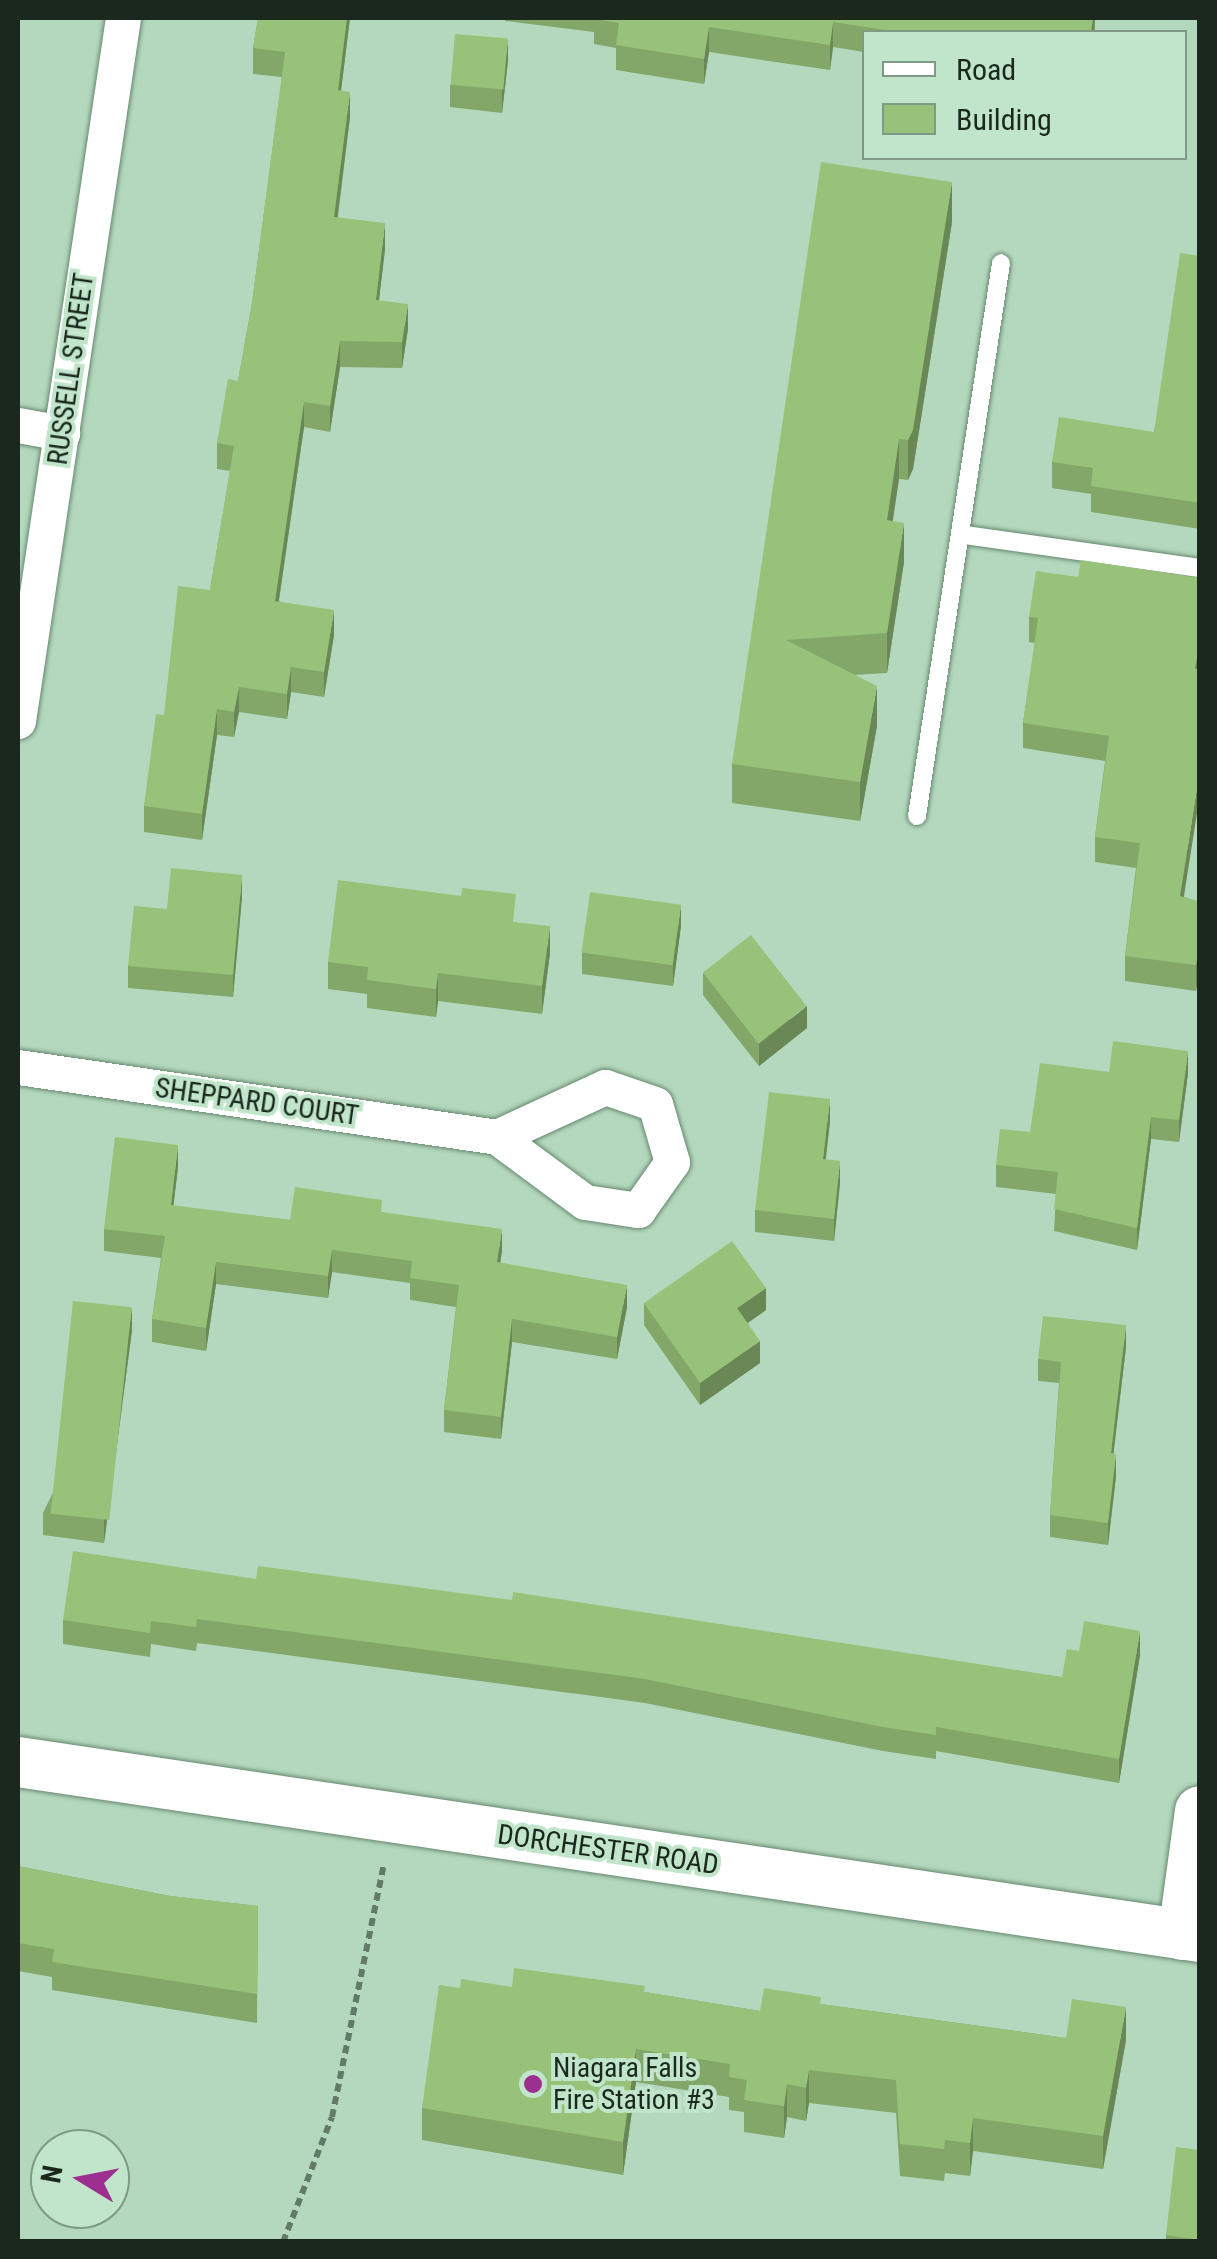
<!DOCTYPE html>
<html>
<head>
<meta charset="utf-8">
<style>
  body { margin:0 }
  #map { position:relative; width:1217px; height:2259px; overflow:hidden; background:#b4d8bd; font-family:"Roboto Condensed",sans-serif }
  div>[style] { position:absolute }
  .path>* { height:6px; margin-top:-3px; transform-origin:0; background:repeating-linear-gradient(90deg,#627a68 0 8px,transparent 0 13px) }
  .roads { filter:drop-shadow(0 0 2px #678870) drop-shadow(0 0 2px #678870) }
  .lane>* { height:18px; margin:-9px; padding:0 9px; transform-origin:9px; border-radius:9px; background:#fff }
  .street>* { height:35px; margin:-17.5px; padding:0 17.5px; transform-origin:17.5px; border-radius:17.5px; background:#fff }
  .secondary>* { height:50px; margin:-25px; padding:0 25px; transform-origin:25px; border-radius:25px; background:#fff }
  .wall>* { inset:0; background:#83a769 }
  .shaded-wall>* { inset:0; background:#6a8855 }
  .building>* { inset:0; background:#98c27a; transform-origin:0 0 }
  .dots>* { width:28px; height:28px; translate:-50% -50%; box-sizing:border-box; border:5px solid #c1e5ca; border-radius:50% }
  span { translate:-50% -50%; white-space:nowrap; text-align:center; line-height:1.15; -webkit-text-stroke:8px #c1e5ca; paint-order:stroke }
  .street-label { font-size:28px; color:#1a281e }
  .poi-label { font-size:28px; color:#1a281e }
  .left { translate:0 -50%; text-align:left }
  .frame { position:absolute; inset:0; border:20px solid #1a281e; pointer-events:none }
  .legend { position:absolute; left:862px; top:30px; width:325px; height:130px; box-sizing:border-box; background:#c1e5ca; border:2px solid #7e9985; margin:0; padding:12px 18px; list-style:none; font-size:30px; color:#1a281e }
  .legend li { display:flex; align-items:center; gap:20px; height:50px }
  .legend b { width:50px; border:2px solid #7e9985 }
  .north { position:absolute; left:30px; top:2129px; width:100px; height:100px; box-sizing:border-box; background:#c1e5ca; border:2px solid #7e9985; border-radius:50%; rotate:280deg; font-size:28px; font-weight:700; line-height:40px; text-align:center; color:#1a281e }
  .north::after { content:''; display:block; margin:auto; width:35px; height:45px; background:#9c2f8f; clip-path:polygon(50% 0,100% 100%,50% 72%,0 100%) }
</style>
</head>
<body>
<div id="map">
  <div class="path">
    <div style="left:283px;top:2242px;width:134px;rotate:-68.6deg"></div>
    <div style="left:332px;top:2117px;width:258px;rotate:-78.4deg"></div>
  </div>
  <div class="roads">
    <div class="lane">
      <div style="left:965px;top:535px;width:237px;rotate:8deg"></div>
      <div style="left:917px;top:816px;width:559px;rotate:-81.36deg"></div>
    </div>
    <div class="street">
      <div style="left:18px;top:425px;width:45px;rotate:10.3deg"></div>
      <div style="left:18px;top:721px;width:711px;rotate:-81.51deg"></div>
      <div style="left:18px;top:1067px;width:484px;rotate:8.3deg"></div>
      <div style="left:497px;top:1137px;width:109px;rotate:36.5deg"></div>
      <div style="left:585px;top:1202px;width:54px;rotate:8.6deg"></div>
      <div style="left:638px;top:1210px;width:59px;rotate:-54.7deg"></div>
      <div style="left:672px;top:1162px;width:60px;rotate:-106.3deg"></div>
      <div style="left:655px;top:1104px;width:53px;rotate:-161.2deg"></div>
      <div style="left:605px;top:1087px;width:119px;rotate:155.2deg"></div>
    </div>
    <div class="secondary">
      <div style="left:18px;top:1762px;width:1195px;rotate:8.42deg"></div>
      <div style="left:1183px;top:1935px;width:125px;rotate:-82.2deg"></div>
    </div>
  </div>
  <div class="wall">
    <div style="clip-path:polygon(258px 18px,350px 18px,341px 90px,350px 117px,338px 217px,385px 249px,379px 300px,408px 329px,402px 368px,340px 367px,330px 432px,304px 427px,279px 601px,334px 635px,324px 697px,291px 692px,287px 719px,239px 712px,234px 737px,217px 735px,202px 840px,144px 832px,144px 806px,164px 715px,210px 590px,230px 471px,217px 469px,217px 443px,238px 381px,252px 303px,282px 77px,253px 74px,253px 48px)"></div>
    <div style="clip-path:polygon(505px 18px,1095px 18px,1095px 30px,1094px 32px,864px 32px,864px 52px,833px 47px,830px 70px,709px 52px,704px 84px,616px 70px,616px 48px,594px 44px,594px 32px,505px 21px)"></div>
    <div style="clip-path:polygon(508px 61px,502px 113px,450px 107px,450px 85px)"></div>
    <div style="clip-path:polygon(952px 222px,913px 469px,908px 480px,899px 479px,892px 521px,904px 562px,887px 673px,854px 675px,877px 726px,860px 821px,732px 803px,732px 764px)"></div>
    <div style="clip-path:polygon(1200px 256px,1200px 529px,1091px 512px,1091px 494px,1052px 488px,1052px 462px,1154px 432px)"></div>
    <div style="clip-path:polygon(1078px 577px,1200px 578px,1200px 664px,1184px 897px,1200px 902px,1196px 991px,1125px 981px,1125px 956px,1136px 868px,1095px 862px,1095px 837px,1105px 761px,1023px 748px,1023px 723px,1035px 643px,1029px 642px,1029px 617px)"></div>
    <div style="clip-path:polygon(242px 897px,233px 997px,128px 988px,128px 966px,167px 909px)"></div>
    <div style="clip-path:polygon(516px 922px,550px 953px,542px 1014px,438px 1001px,436px 1017px,367px 1008px,367px 994px,328px 989px,328px 962px)"></div>
    <div style="clip-path:polygon(681px 926px,673px 986px,582px 974px,582px 952px)"></div>
    <div style="clip-path:polygon(703px 973px,807px 1028px,759px 1066px,703px 995px)"></div>
    <div style="clip-path:polygon(1109px 1072px,1188px 1073px,1179px 1142px,1151px 1139px,1137px 1250px,1054px 1231px,1056px 1194px,996px 1187px,996px 1165px,1030px 1132px)"></div>
    <div style="clip-path:polygon(830px 1121px,826px 1159px,840px 1183px,834px 1241px,755px 1232px,755px 1210px)"></div>
    <div style="clip-path:polygon(178px 1167px,173px 1206px,290px 1220px,382px 1212px,502px 1251px,500px 1263px,627px 1307px,617px 1359px,512px 1342px,501px 1439px,444px 1432px,444px 1410px,456px 1307px,410px 1300px,410px 1283px,332px 1272px,328px 1298px,216px 1284px,206px 1351px,152px 1342px,152px 1319px,161px 1258px,104px 1251px,104px 1229px)"></div>
    <div style="clip-path:polygon(644px 1303px,766px 1310px,748px 1323px,760px 1363px,700px 1405px,644px 1325px)"></div>
    <div style="clip-path:polygon(132px 1330px,104px 1543px,43px 1535px,43px 1513px)"></div>
    <div style="clip-path:polygon(1126px 1347px,1113px 1453px,1116px 1476px,1108px 1545px,1050px 1537px,1050px 1515px,1059px 1383px,1038px 1381px,1038px 1359px)"></div>
    <div style="clip-path:polygon(256px 1579px,1062px 1677px,1079px 1651px,1140px 1655px,1119px 1783px,936px 1751px,936px 1759px,883px 1751px,645px 1703px,197px 1643px,196px 1651px,151px 1644px,150px 1657px,63px 1644px,63px 1620px)"></div>
    <div style="clip-path:polygon(18px 1866px,170px 1896px,258px 1906px,257px 2023px,52px 1990px,52px 1977px,18px 1971px)"></div>
    <div style="clip-path:polygon(512px 1987px,645px 1992px,760px 2011px,821px 2004px,1066px 2038px,1126px 2040px,1103px 2169px,973px 2151px,970px 2176px,945px 2173px,944px 2181px,900px 2176px,896px 2113px,809px 2103px,806px 2121px,787px 2117px,784px 2138px,744px 2132px,744px 2112px,729px 2110px,729px 2097px,636px 2082px,623px 2175px,422px 2140px,422px 2108px,460px 1988px)"></div>
    <div style="clip-path:polygon(1200px 2150px,1200px 2242px,1166px 2242px,1166px 2235px)"></div>
  </div>
  <div class="shaded-wall">
    <div style="clip-path:polygon(347px 18px,350px 18px,338px 115px,338px 90px)"></div>
    <div style="clip-path:polygon(1093px 18px,1095px 18px,1094px 32px,1091px 32px)"></div>
    <div style="clip-path:polygon(833px 22px,833px 47px,830px 70px,830px 45px)"></div>
    <div style="clip-path:polygon(709px 27px,709px 52px,704px 84px,704px 59px)"></div>
    <div style="clip-path:polygon(508px 39px,508px 61px,502px 113px,502px 91px)"></div>
    <div style="clip-path:polygon(350px 92px,350px 117px,334px 242px,334px 217px)"></div>
    <div style="clip-path:polygon(952px 182px,952px 222px,913px 469px,908px 480px,908px 440px)"></div>
    <div style="clip-path:polygon(385px 223px,385px 249px,376px 325px,376px 300px)"></div>
    <div style="clip-path:polygon(408px 304px,408px 329px,402px 368px,402px 342px)"></div>
    <div style="clip-path:polygon(340px 341px,340px 367px,330px 432px,330px 406px)"></div>
    <div style="clip-path:polygon(304px 402px,304px 427px,275px 626px,275px 601px)"></div>
    <div style="clip-path:polygon(899px 439px,899px 479px,887px 560px,887px 520px)"></div>
    <div style="clip-path:polygon(904px 523px,904px 562px,887px 673px,887px 633px)"></div>
    <div style="clip-path:polygon(334px 610px,334px 635px,324px 697px,324px 672px)"></div>
    <div style="clip-path:polygon(1200px 639px,1200px 664px,1195px 694px,1195px 669px)"></div>
    <div style="clip-path:polygon(291px 667px,291px 692px,287px 719px,287px 694px)"></div>
    <div style="clip-path:polygon(877px 686px,877px 726px,860px 821px,860px 782px)"></div>
    <div style="clip-path:polygon(239px 687px,239px 712px,234px 737px,234px 712px)"></div>
    <div style="clip-path:polygon(217px 709px,217px 735px,202px 840px,202px 814px)"></div>
    <div style="clip-path:polygon(1200px 769px,1200px 794px,1180px 921px,1180px 896px)"></div>
    <div style="clip-path:polygon(242px 875px,242px 897px,233px 997px,233px 975px)"></div>
    <div style="clip-path:polygon(681px 904px,681px 926px,673px 986px,673px 964px)"></div>
    <div style="clip-path:polygon(550px 926px,550px 953px,542px 1014px,542px 986px)"></div>
    <div style="clip-path:polygon(1200px 940px,1200px 966px,1196px 991px,1196px 965px)"></div>
    <div style="clip-path:polygon(438px 973px,438px 1001px,436px 1017px,436px 989px)"></div>
    <div style="clip-path:polygon(807px 1006px,807px 1028px,759px 1066px,759px 1044px)"></div>
    <div style="clip-path:polygon(1188px 1051px,1188px 1073px,1179px 1142px,1179px 1120px)"></div>
    <div style="clip-path:polygon(830px 1099px,830px 1121px,823px 1181px,823px 1159px)"></div>
    <div style="clip-path:polygon(1151px 1117px,1151px 1139px,1137px 1250px,1137px 1228px)"></div>
    <div style="clip-path:polygon(178px 1145px,178px 1167px,171px 1227px,171px 1205px)"></div>
    <div style="clip-path:polygon(840px 1161px,840px 1183px,834px 1241px,834px 1219px)"></div>
    <div style="clip-path:polygon(502px 1229px,502px 1251px,497px 1284px,497px 1262px)"></div>
    <div style="clip-path:polygon(332px 1250px,332px 1272px,328px 1298px,328px 1276px)"></div>
    <div style="clip-path:polygon(216px 1262px,216px 1284px,206px 1351px,206px 1328px)"></div>
    <div style="clip-path:polygon(627px 1285px,627px 1307px,617px 1359px,617px 1337px)"></div>
    <div style="clip-path:polygon(766px 1288px,766px 1310px,737px 1330px,737px 1308px)"></div>
    <div style="clip-path:polygon(132px 1307px,132px 1330px,104px 1543px,104px 1521px)"></div>
    <div style="clip-path:polygon(512px 1319px,512px 1342px,501px 1439px,501px 1417px)"></div>
    <div style="clip-path:polygon(1126px 1325px,1126px 1347px,1111px 1475px,1111px 1453px)"></div>
    <div style="clip-path:polygon(760px 1341px,760px 1363px,700px 1405px,700px 1383px)"></div>
    <div style="clip-path:polygon(1116px 1454px,1116px 1476px,1108px 1545px,1108px 1523px)"></div>
    <div style="clip-path:polygon(1140px 1631px,1140px 1655px,1119px 1783px,1119px 1759px)"></div>
    <div style="clip-path:polygon(1126px 2007px,1126px 2040px,1103px 2169px,1103px 2136px)"></div>
    <div style="clip-path:polygon(636px 2049px,636px 2082px,623px 2175px,623px 2142px)"></div>
    <div style="clip-path:polygon(809px 2070px,809px 2103px,806px 2121px,806px 2088px)"></div>
    <div style="clip-path:polygon(787px 2084px,787px 2117px,784px 2138px,784px 2106px)"></div>
    <div style="clip-path:polygon(973px 2118px,973px 2151px,970px 2176px,970px 2143px)"></div>
  </div>
  <div class="building">
    <div style="clip-path:polygon(258px 18px,347px 18px,338px 90px,350px 92px,334px 217px,385px 223px,376px 300px,408px 304px,402px 342px,340px 341px,330px 406px,304px 402px,275px 601px,334px 610px,324px 672px,291px 667px,287px 694px,239px 687px,234px 712px,217px 709px,202px 814px,144px 806px,156px 714px,164px 715px,178px 586px,210px 590px,234px 446px,217px 443px,228px 379px,238px 381px,252px 303px,285px 52px,253px 48px)"></div>
    <div style="clip-path:polygon(594px 18px,1093px 18px,1091px 32px,898px 32px,833px 22px,830px 45px,709px 27px,704px 59px,616px 45px,619px 23px,594px 19px)"></div>
    <div style="left:455px;top:34px;width:53px;height:51px;rotate:5deg"></div>
    <div style="clip-path:polygon(821px 162px,952px 182px,913px 430px,908px 440px,899px 439px,887px 520px,904px 523px,887px 633px,786px 640px,877px 686px,860px 782px,732px 764px)"></div>
    <div style="clip-path:polygon(1180px 253px,1200px 256px,1200px 503px,1091px 486px,1093px 468px,1052px 462px,1059px 417px,1154px 432px)"></div>
    <div style="clip-path:polygon(1081px 560px,1200px 578px,1200px 639px,1195px 669px,1200px 669px,1200px 769px,1180px 896px,1200px 902px,1200px 940px,1196px 965px,1125px 956px,1140px 843px,1095px 837px,1109px 736px,1023px 723px,1038px 618px,1029px 617px,1036px 571px,1078px 577px)"></div>
    <div style="clip-path:polygon(171px 868px,242px 875px,233px 975px,128px 966px,134px 906px,167px 909px)"></div>
    <div style="clip-path:polygon(338px 880px,461px 896px,462px 888px,516px 894px,513px 922px,550px 926px,542px 986px,438px 973px,436px 989px,367px 980px,368px 967px,328px 962px)"></div>
    <div style="left:590px;top:892px;width:92px;height:61px;rotate:8deg"></div>
    <div style="left:751px;top:935px;width:90px;height:61px;rotate:52deg"></div>
    <div style="clip-path:polygon(1113px 1041px,1188px 1051px,1179px 1120px,1151px 1117px,1137px 1228px,1054px 1209px,1058px 1172px,996px 1165px,1000px 1129px,1030px 1132px,1040px 1063px,1109px 1072px)"></div>
    <div style="clip-path:polygon(769px 1092px,830px 1099px,823px 1159px,840px 1161px,834px 1219px,755px 1210px)"></div>
    <div style="clip-path:polygon(115px 1137px,178px 1145px,171px 1205px,290px 1220px,295px 1187px,382px 1200px,381px 1212px,502px 1229px,497px 1262px,627px 1285px,617px 1337px,512px 1319px,501px 1417px,444px 1410px,459px 1285px,410px 1278px,412px 1261px,332px 1250px,328px 1276px,216px 1262px,206px 1328px,152px 1319px,165px 1236px,104px 1229px)"></div>
    <div style="clip-path:polygon(732px 1241px,766px 1288px,737px 1308px,760px 1341px,700px 1383px,644px 1303px)"></div>
    <div style="left:73px;top:1301px;width:59px;height:214px;rotate:6deg"></div>
    <div style="clip-path:polygon(1043px 1316px,1126px 1325px,1111px 1453px,1116px 1454px,1108px 1523px,1050px 1515px,1061px 1362px,1038px 1359px)"></div>
    <div style="clip-path:polygon(73px 1551px,256px 1579px,258px 1566px,512px 1600px,513px 1592px,1062px 1677px,1067px 1649px,1079px 1651px,1084px 1621px,1140px 1631px,1119px 1759px,936px 1727px,936px 1735px,883px 1727px,645px 1679px,197px 1619px,196px 1627px,151px 1621px,150px 1633px,63px 1620px)"></div>
    <div style="clip-path:polygon(18px 1866px,170px 1896px,258px 1906px,257px 1994px,52px 1962px,54px 1949px,18px 1943px)"></div>
    <div style="clip-path:polygon(514px 1968px,645px 1986px,644px 1992px,760px 2011px,764px 1988px,821px 1997px,820px 2004px,1066px 2038px,1072px 1999px,1126px 2007px,1103px 2136px,973px 2118px,970px 2143px,945px 2140px,944px 2149px,900px 2144px,896px 2080px,809px 2070px,806px 2088px,787px 2084px,784px 2106px,744px 2100px,747px 2080px,729px 2077px,730px 2064px,636px 2049px,623px 2142px,422px 2108px,439px 1985px,460px 1988px,461px 1979px,512px 1987px)"></div>
    <div style="clip-path:polygon(1176px 2147px,1200px 2150px,1200px 2240px,1166px 2235px)"></div>
  </div>
  <div class="dots">
    <div style="left:533px;top:2084px;background:#9c2f8f"></div>
  </div>
  <div class="street-label">
    <span style="left:71px;top:369px;rotate:-82deg">RUSSELL STREET</span>
    <span style="left:257px;top:1102px;rotate:8deg">SHEPPARD COURT</span>
    <span style="left:608px;top:1850px;rotate:8deg">DORCHESTER ROAD</span>
  </div>
  <div class="poi-label">
    <span class="left" style="left:553px;top:2084px">Niagara Falls<br>Fire Station #3</span>
  </div>
  <div class="frame"></div>
  <ul class="legend">
  <li><b style="height:12px;background:#fff"></b>Road</li>
  <li><b style="height:28px;background:#98c27a"></b>Building</li>
  </ul>
  <div class="north">N</div>
</div>
</body>
</html>
